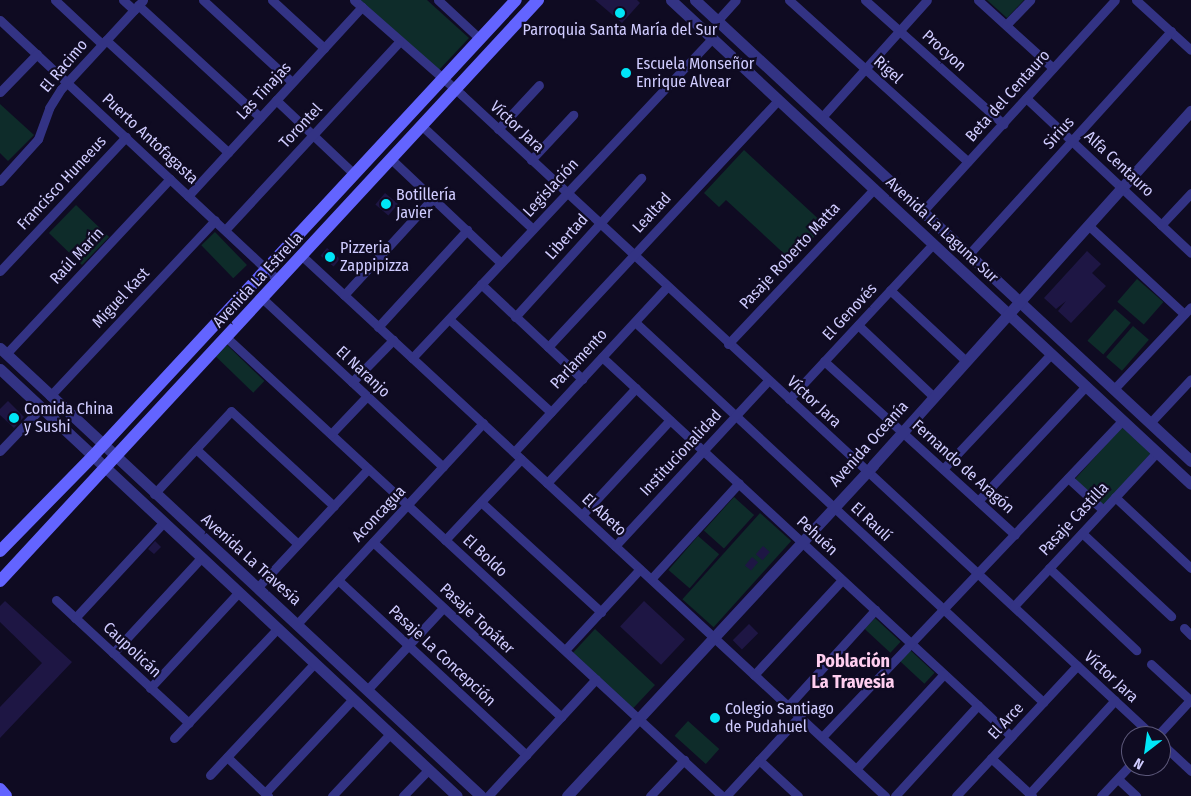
<!DOCTYPE html>
<html>
<head>
<meta charset="utf-8">
<style>
  body { margin:0 }
  #map { position:relative; width:1191px; height:796px; overflow:hidden; background:#0f0b22; font-family:"Fira Sans Condensed",sans-serif }
  div>[style] { position:absolute }
  .green>* { inset:0; background:#0e2c2a; transform-origin:0 0 }
  .building>* { inset:0; background:#1e1644; transform-origin:0 0 }
  .minor>* { height:9px; margin:-4.5px; padding:0 4.5px; transform-origin:4.5px; border-radius:4.5px; background:#333384 }
  .tertiary>* { height:11px; margin:-5.5px; padding:0 5.5px; transform-origin:5.5px; border-radius:5.5px; background:#333384 }
  .secondary>* { height:12px; margin:-6px; padding:0 6px; transform-origin:6px; border-radius:6px; background:#6364ff }
  .dots>* { width:14px; height:14px; translate:-50% -50%; box-sizing:border-box; border:2px solid #0f0b22; border-radius:50% }
  span { translate:-50% -50%; white-space:nowrap; text-align:center; line-height:1.15; -webkit-text-stroke:4.5px #0f0b22; paint-order:stroke }
  .poi-label { font-size:16px; color:#d0ccff }
  .left { translate:0 -50%; text-align:left }
  .street-label { font-size:16px; color:#d0ccff }
  .neighbourhood-label { font-size:18px; color:#ffceef; font-weight:700 }
  .north { position:absolute; left:1121px; top:726px; width:50px; height:50px; box-sizing:border-box; background:#0f0b22; border:1px solid #5c587a; border-radius:50%; rotate:210deg; font-size:14px; font-weight:700; line-height:20px; text-align:center; color:#d0ccff }
  .north::after { content:''; display:block; margin:auto; width:18px; height:22px; background:#00e6f7; clip-path:polygon(50% 0,100% 100%,50% 72%,0 100%) }
</style>
</head>
<body>
<div id="map">
  <div class="green">
    <div style="clip-path:polygon(360px 0,427px 0,469px 38px,438px 71px)"></div>
    <div style="clip-path:polygon(987px 0,1024px 0,1007px 18px)"></div>
    <div style="clip-path:polygon(0 104px,34px 135px,8px 161px,0 153px)"></div>
    <div style="clip-path:polygon(744px 150px,825px 225px,792px 261px,726px 200px,719px 207px,704px 193px)"></div>
    <div style="left:76px;top:205px;width:46px;height:39px;rotate:44deg"></div>
    <div style="left:215px;top:232px;width:46px;height:19px;rotate:46deg"></div>
    <div style="left:1137px;top:279px;width:35px;height:30px;rotate:41deg"></div>
    <div style="left:1115px;top:309px;width:21px;height:42px;rotate:41deg"></div>
    <div style="left:1133px;top:326px;width:21px;height:41px;rotate:41deg"></div>
    <div style="left:227px;top:345px;width:52px;height:16px;rotate:44deg"></div>
    <div style="left:1122px;top:427px;width:39px;height:72px;rotate:42deg"></div>
    <div style="left:734px;top:497px;width:27px;height:45px;rotate:42deg"></div>
    <div style="left:760px;top:513px;width:42px;height:116px;rotate:42deg"></div>
    <div style="left:698px;top:536px;width:28px;height:45px;rotate:41deg"></div>
    <div style="left:875px;top:618px;width:35px;height:15px;rotate:43deg"></div>
    <div style="left:595px;top:629px;width:82px;height:33px;rotate:43deg"></div>
    <div style="left:909px;top:649px;width:35px;height:15px;rotate:43deg"></div>
    <div style="left:688px;top:721px;width:42px;height:20px;rotate:42deg"></div>
  </div>
  <div class="building">
    <div style="clip-path:polygon(595px 0,637px 0,640px 3px,622px 23px)"></div>
    <div style="left:385px;top:193px;width:17px;height:15px;rotate:40deg"></div>
    <div style="left:327px;top:248px;width:17px;height:10px;rotate:40deg"></div>
    <div style="clip-path:polygon(1087px 251px,1101px 264px,1092px 273px,1106px 286px,1071px 323px,1058px 311px,1066px 301px,1056px 309px,1044px 298px)"></div>
    <div style="clip-path:polygon(8px 401px,24px 417px,14px 428px,0 415px,0 409px)"></div>
    <div style="left:930px;top:429px;width:12px;height:12px;rotate:42deg"></div>
    <div style="clip-path:polygon(155px 541px,161px 547px,154px 554px,148px 549px)"></div>
    <div style="left:763px;top:546px;width:9px;height:11px;rotate:41deg"></div>
    <div style="left:752px;top:557px;width:8px;height:11px;rotate:40deg"></div>
    <div style="clip-path:polygon(5px 601px,72px 662px,0 738px,0 707px,42px 663px,0 622px,0 606px)"></div>
    <div style="left:644px;top:601px;width:56px;height:35px;rotate:43deg"></div>
    <div style="left:749px;top:624px;width:13px;height:23px;rotate:45deg"></div>
  </div>
  <div class="minor">
    <div style="left:55px;top:0;width:64px;rotate:43.1deg"></div>
    <div style="left:123px;top:0;width:15px;rotate:42deg"></div>
    <div style="left:203px;top:0;width:121px;rotate:42.7deg"></div>
    <div style="left:272px;top:0;width:71px;rotate:42.7deg"></div>
    <div style="left:354px;top:0;width:144px;rotate:41.3deg"></div>
    <div style="left:462px;top:95px;width:943px;rotate:42.85deg"></div>
    <div style="left:438px;top:0;width:57px;rotate:42.9deg"></div>
    <div style="left:789px;top:0;width:241px;rotate:42.1deg"></div>
    <div style="left:865px;top:0;width:186px;rotate:41.9deg"></div>
    <div style="left:978px;top:0;width:101px;rotate:42.2deg"></div>
    <div style="left:1136px;top:0;width:74px;rotate:42.3deg"></div>
    <div style="left:138px;top:5px;width:166px;rotate:42.6deg"></div>
    <div style="left:0;top:20px;width:382px;rotate:43.1deg"></div>
    <div style="left:717px;top:21px;width:28px;rotate:-48deg"></div>
    <div style="left:1006px;top:25px;width:35px;rotate:-46deg"></div>
    <div style="left:106px;top:40px;width:166px;rotate:42.6deg"></div>
    <div style="left:0;top:92px;width:53px;rotate:-45.8deg"></div>
    <div style="left:1026px;top:98px;width:226px;rotate:43.2deg"></div>
    <div style="left:276px;top:100px;width:108px;rotate:43.5deg"></div>
    <div style="left:822px;top:117px;width:157px;rotate:-48.1deg"></div>
    <div style="left:422px;top:126px;width:151px;rotate:42.9deg"></div>
    <div style="left:498px;top:129px;width:60px;rotate:-47deg"></div>
    <div style="left:391px;top:159px;width:151px;rotate:43.4deg"></div>
    <div style="left:531px;top:160px;width:62px;rotate:-47deg"></div>
    <div style="left:0;top:181px;width:57px;rotate:-47.9deg"></div>
    <div style="left:38px;top:139px;width:33px;rotate:-70deg"></div>
    <div style="left:49px;top:108px;width:22px;rotate:-58deg"></div>
    <div style="left:61px;top:89px;width:121px;rotate:-47.3deg"></div>
    <div style="left:188px;top:196px;width:257px;rotate:-47.4deg"></div>
    <div style="left:923px;top:211px;width:285px;rotate:-47.7deg"></div>
    <div style="left:1088px;top:225px;width:131px;rotate:42.8deg"></div>
    <div style="left:1161px;top:225px;width:44px;rotate:-46.8deg"></div>
    <div style="left:225px;top:230px;width:256px;rotate:-47.2deg"></div>
    <div style="left:969px;top:254px;width:301px;rotate:-47.8deg"></div>
    <div style="left:302px;top:256px;width:795px;rotate:42.81deg"></div>
    <div style="left:0;top:271px;width:184px;rotate:-46.8deg"></div>
    <div style="left:481px;top:284px;width:139px;rotate:43.2deg"></div>
    <div style="left:890px;top:290px;width:104px;rotate:43.1deg"></div>
    <div style="left:344px;top:295px;width:132px;rotate:-47.5deg"></div>
    <div style="left:263px;top:299px;width:246px;rotate:43deg"></div>
    <div style="left:515px;top:317px;width:188px;rotate:-47.8deg"></div>
    <div style="left:449px;top:319px;width:138px;rotate:42.4deg"></div>
    <div style="left:635px;top:322px;width:558px;rotate:42.96deg"></div>
    <div style="left:858px;top:325px;width:105px;rotate:43.5deg"></div>
    <div style="left:378px;top:327px;width:132px;rotate:-47.5deg"></div>
    <div style="left:227px;top:338px;width:674px;rotate:42.78deg"></div>
    <div style="left:728px;top:344px;width:213px;rotate:-46.7deg"></div>
    <div style="left:548px;top:347px;width:338px;rotate:-47deg"></div>
    <div style="left:6px;top:354px;width:240px;rotate:-46.9deg"></div>
    <div style="left:602px;top:357px;width:558px;rotate:42.82deg"></div>
    <div style="left:412px;top:358px;width:439px;rotate:-46.8deg"></div>
    <div style="left:824px;top:361px;width:258px;rotate:42.3deg"></div>
    <div style="left:352px;top:382px;width:59px;rotate:-45.7deg"></div>
    <div style="left:1114px;top:389px;width:112px;rotate:-46.8deg"></div>
    <div style="left:50px;top:396px;width:241px;rotate:-46.8deg"></div>
    <div style="left:789px;top:399px;width:212px;rotate:-47.1deg"></div>
    <div style="left:1150px;top:423px;width:60px;rotate:-47deg"></div>
    <div style="left:331px;top:434px;width:52px;rotate:-46.5deg"></div>
    <div style="left:196px;top:449px;width:139px;rotate:43deg"></div>
    <div style="left:0;top:451px;width:59px;rotate:-46.4deg"></div>
    <div style="left:514px;top:452px;width:225px;rotate:-47.2deg"></div>
    <div style="left:943px;top:469px;width:158px;rotate:-46.8deg"></div>
    <div style="left:1068px;top:478px;width:47px;rotate:42.4deg"></div>
    <div style="left:547px;top:483px;width:130px;rotate:-46.9deg"></div>
    <div style="left:154px;top:494px;width:113px;rotate:-47.1deg"></div>
    <div style="left:231px;top:411px;width:140px;rotate:42.7deg"></div>
    <div style="left:1115px;top:497px;width:104px;rotate:43.1deg"></div>
    <div style="left:978px;top:501px;width:158px;rotate:-46.8deg"></div>
    <div style="left:481px;top:502px;width:163px;rotate:42.5deg"></div>
    <div style="left:582px;top:515px;width:129px;rotate:-47.2deg"></div>
    <div style="left:1082px;top:533px;width:122px;rotate:43deg"></div>
    <div style="left:445px;top:540px;width:111px;rotate:-46.8deg"></div>
    <div style="left:373px;top:542px;width:257px;rotate:42.9deg"></div>
    <div style="left:615px;top:546px;width:225px;rotate:-47.2deg"></div>
    <div style="left:1049px;top:568px;width:120px;rotate:43.3deg"></div>
    <div style="left:651px;top:579px;width:130px;rotate:-47.5deg"></div>
    <div style="left:338px;top:580px;width:257px;rotate:42.9deg"></div>
    <div style="left:257px;top:588px;width:163px;rotate:-47deg"></div>
    <div style="left:56px;top:600px;width:181px;rotate:42.8deg"></div>
    <div style="left:1014px;top:606px;width:210px;rotate:-47.1deg"></div>
    <div style="left:75px;top:618px;width:129px;rotate:-47.2deg"></div>
    <div style="left:297px;top:624px;width:274px;rotate:-47.2deg"></div>
    <div style="left:1184px;top:628px;width:10px;rotate:45deg"></div>
    <div style="left:565px;top:650px;width:110px;rotate:-47.2deg"></div>
    <div style="left:113px;top:653px;width:129px;rotate:-47.2deg"></div>
    <div style="left:1151px;top:664px;width:53px;rotate:42.7deg"></div>
    <div style="left:754px;top:675px;width:129px;rotate:-47.2deg"></div>
    <div style="left:150px;top:688px;width:129px;rotate:-47.2deg"></div>
    <div style="left:367px;top:690px;width:112px;rotate:-47.2deg"></div>
    <div style="left:788px;top:706px;width:130px;rotate:-47.8deg"></div>
    <div style="left:1157px;top:736px;width:50px;rotate:-47.4deg"></div>
    <div style="left:822px;top:737px;width:437px;rotate:-46.5deg"></div>
    <div style="left:174px;top:738px;width:150px;rotate:-46.6deg"></div>
    <div style="left:1161px;top:743px;width:41px;rotate:43deg"></div>
    <div style="left:227px;top:757px;width:57px;rotate:43.6deg"></div>
    <div style="left:991px;top:758px;width:56px;rotate:42.8deg"></div>
    <div style="left:759px;top:760px;width:53px;rotate:42.7deg"></div>
    <div style="left:856px;top:769px;width:129px;rotate:-47.2deg"></div>
    <div style="left:210px;top:775px;width:152px;rotate:-46.9deg"></div>
    <div style="left:1118px;top:779px;width:25px;rotate:43deg"></div>
    <div style="left:265px;top:793px;width:129px;rotate:-46.9deg"></div>
    <div style="left:1029px;top:794px;width:127px;rotate:-47.5deg"></div>
    <div style="left:332px;top:796px;width:85px;rotate:-46.9deg"></div>
    <div style="left:403px;top:796px;width:37px;rotate:-46deg"></div>
    <div style="left:488px;top:796px;width:159px;rotate:-47.3deg"></div>
    <div style="left:650px;top:796px;width:50px;rotate:-46.6deg"></div>
    <div style="left:726px;top:796px;width:108px;rotate:-47.3deg"></div>
    <div style="left:895px;top:796px;width:123px;rotate:-47.6deg"></div>
    <div style="left:956px;top:796px;width:178px;rotate:-47.1deg"></div>
    <div style="left:1101px;top:796px;width:44px;rotate:-46.8deg"></div>
  </div>
  <div class="tertiary">
    <div style="left:671px;top:0;width:710px;rotate:42.95deg"></div>
    <div style="left:695px;top:0;width:677px;rotate:42.91deg"></div>
    <div style="left:0;top:348px;width:657px;rotate:42.97deg"></div>
    <div style="left:0;top:369px;width:625px;rotate:43.06deg"></div>
    <div style="left:567px;top:796px;width:451px;rotate:-47.2deg"></div>
    <div style="left:873px;top:465px;width:476px;rotate:-48.1deg"></div>
  </div>
  <div class="secondary">
    <div style="left:0;top:551px;width:132px;rotate:-45.6deg"></div>
    <div style="left:92px;top:457px;width:623px;rotate:-47.15deg"></div>
    <div style="left:0;top:581px;width:792px;rotate:-47.2deg"></div>
    <div style="left:0;top:789px;width:9px;rotate:49deg"></div>
  </div>
  <div class="dots">
    <div style="left:620px;top:13px;background:#00e6f7"></div>
    <div style="left:626px;top:73px;background:#00e6f7"></div>
    <div style="left:386px;top:204px;background:#00e6f7"></div>
    <div style="left:330px;top:257px;background:#00e6f7"></div>
    <div style="left:14px;top:418px;background:#00e6f7"></div>
    <div style="left:715px;top:718px;background:#00e6f7"></div>
  </div>
  <div class="poi-label">
    <span style="left:620px;top:30px">Parroquia Santa María del Sur</span>
    <span class="left" style="left:636px;top:73px">Escuela Monseñor<br>Enrique Alvear</span>
    <span class="left" style="left:396px;top:204px">Botillería<br>Javier</span>
    <span class="left" style="left:340px;top:257px">Pizzeria<br>Zappipizza</span>
    <span class="left" style="left:24px;top:418px">Comida China<br>y Sushi</span>
    <span class="left" style="left:725px;top:718px">Colegio Santiago<br>de Pudahuel</span>
  </div>
  <div class="street-label">
    <span style="left:944px;top:51px;rotate:42deg">Procyon</span>
    <span style="left:64px;top:66px;rotate:-50deg">El Racimo</span>
    <span style="left:888px;top:70px;rotate:42deg">Rigel</span>
    <span style="left:264px;top:91px;rotate:-47deg">Las Tinajas</span>
    <span style="left:1008px;top:96px;rotate:-48deg">Beta del Centauro</span>
    <span style="left:301px;top:126px;rotate:-47deg">Torontel</span>
    <span style="left:517px;top:127px;rotate:43deg">Víctor Jara</span>
    <span style="left:1059px;top:133px;rotate:-48deg">Sirius</span>
    <span style="left:150px;top:139px;rotate:43deg">Puerto Antofagasta</span>
    <span style="left:1119px;top:164px;rotate:43deg">Alfa Centauro</span>
    <span style="left:62px;top:183px;rotate:-47deg">Francisco Huneeus</span>
    <span style="left:551px;top:188px;rotate:-47deg">Legislación</span>
    <span style="left:652px;top:213px;rotate:-47deg">Lealtad</span>
    <span style="left:942px;top:230px;rotate:43deg">Avenida La Laguna Sur</span>
    <span style="left:567px;top:237px;rotate:-48deg">Libertad</span>
    <span style="left:77px;top:256px;rotate:-47deg">Raúl Marín</span>
    <span style="left:790px;top:256px;rotate:-47deg">Pasaje Roberto Matta</span>
    <span style="left:258px;top:280px;rotate:-47deg">Avenida La Estrella</span>
    <span style="left:121px;top:298px;rotate:-47deg">Miguel Kast</span>
    <span style="left:850px;top:312px;rotate:-47deg">El Genovés</span>
    <span style="left:579px;top:359px;rotate:-47deg">Parlamento</span>
    <span style="left:363px;top:372px;rotate:43deg">El Naranjo</span>
    <span style="left:814px;top:402px;rotate:43deg">Víctor Jara</span>
    <span style="left:869px;top:444px;rotate:-48deg">Avenida Oceanía</span>
    <span style="left:681px;top:453px;rotate:-47deg">Institucionalidad</span>
    <span style="left:963px;top:467px;rotate:42deg">Fernando de Aragón</span>
    <span style="left:379px;top:514px;rotate:-47deg">Aconcagua</span>
    <span style="left:604px;top:515px;rotate:43deg">El Abeto</span>
    <span style="left:1074px;top:519px;rotate:-47deg">Pasaje Castilla</span>
    <span style="left:871px;top:522px;rotate:43deg">El Raulí</span>
    <span style="left:817px;top:536px;rotate:43deg">Pehuén</span>
    <span style="left:485px;top:556px;rotate:43deg">El Boldo</span>
    <span style="left:251px;top:560px;rotate:42deg">Avenida La Travesía</span>
    <span style="left:477px;top:619px;rotate:43deg">Pasaje Topáter</span>
    <span style="left:132px;top:650px;rotate:43deg">Caupolicán</span>
    <span style="left:442px;top:656px;rotate:43deg">Pasaje La Concepción</span>
    <span style="left:1111px;top:677px;rotate:43deg">Víctor Jara</span>
    <span style="left:1006px;top:721px;rotate:-47deg">El Arce</span>
  </div>
  <div class="neighbourhood-label">
    <span style="left:853px;top:672px">Población<br>La Travesía</span>
  </div>
  <div class="north">N</div>
</div>
</body>
</html>
